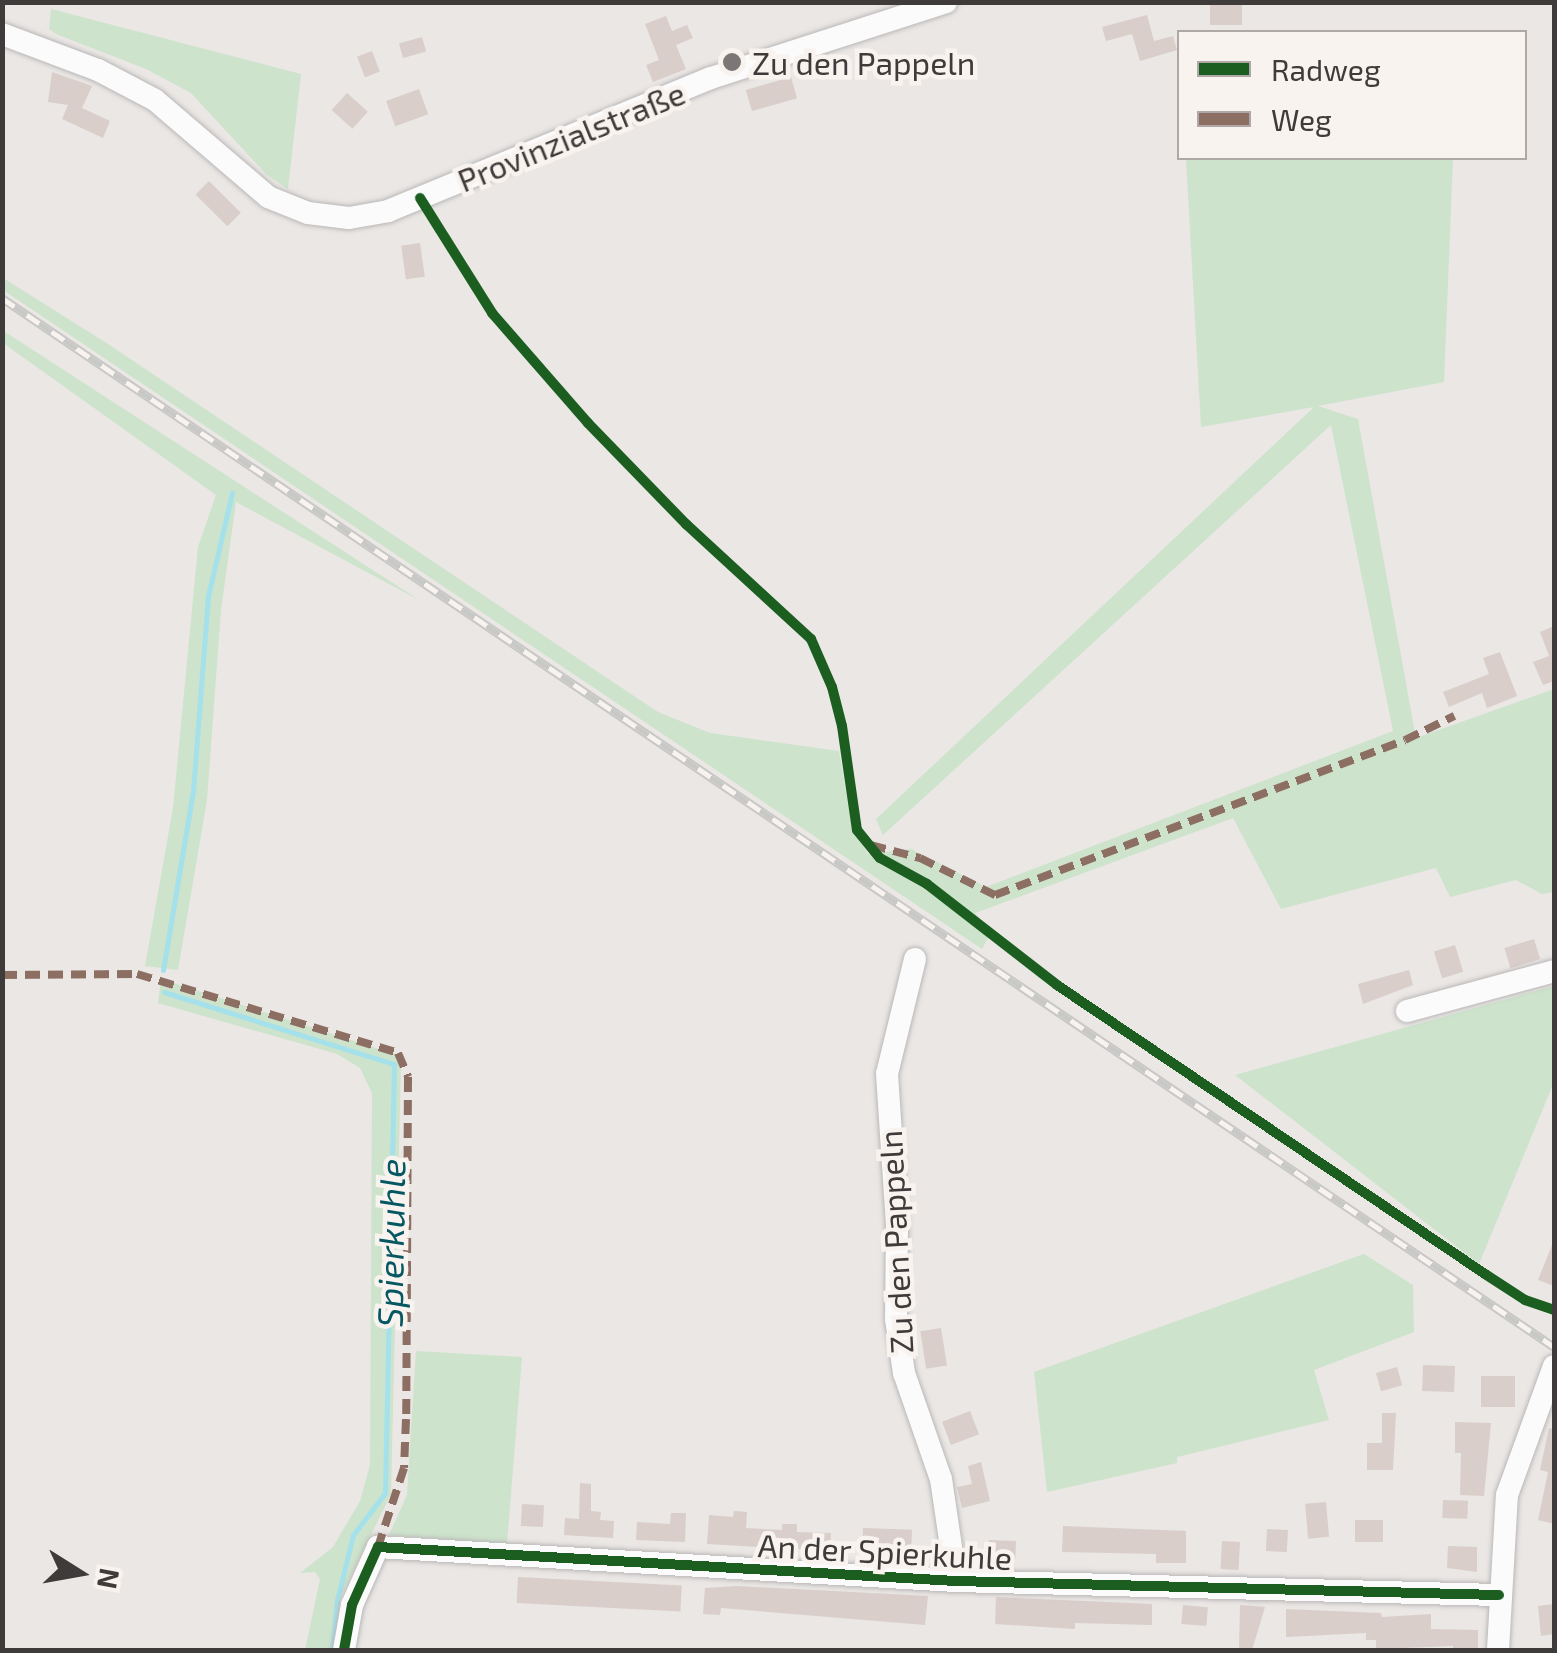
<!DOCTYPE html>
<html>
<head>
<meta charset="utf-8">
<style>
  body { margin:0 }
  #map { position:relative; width:1557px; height:1653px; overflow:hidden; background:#eae7e5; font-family:"Exo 2",sans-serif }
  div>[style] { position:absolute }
  .green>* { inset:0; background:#cde3cc }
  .stream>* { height:5px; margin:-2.5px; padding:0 2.5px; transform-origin:2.5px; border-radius:2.5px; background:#a4e1eb }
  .building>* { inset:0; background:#d9cec9; transform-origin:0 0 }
  .roads { filter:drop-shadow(0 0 2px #bab8b7) drop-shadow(0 0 2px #bab8b7) }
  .minor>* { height:22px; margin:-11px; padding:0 11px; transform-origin:11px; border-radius:11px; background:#fcfbfb }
  .rail>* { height:9px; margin-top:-4.5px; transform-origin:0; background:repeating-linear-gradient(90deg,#f9f3f0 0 15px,#c8c8c7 0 30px); box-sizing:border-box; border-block:2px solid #c8c8c7 }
  .quiet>* { height:8px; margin-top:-4px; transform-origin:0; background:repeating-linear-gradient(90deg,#8d6e63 0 15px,transparent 0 23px) }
  .cycleway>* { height:10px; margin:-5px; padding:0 5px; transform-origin:5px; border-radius:5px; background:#1b5e20 }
  .dots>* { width:28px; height:28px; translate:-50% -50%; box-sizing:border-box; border:5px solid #f9f3f0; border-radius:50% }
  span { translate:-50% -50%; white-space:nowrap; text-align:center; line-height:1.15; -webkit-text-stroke:9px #f9f3f0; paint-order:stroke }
  .poi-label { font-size:32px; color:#3e3b3a }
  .left { translate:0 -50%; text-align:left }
  .street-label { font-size:32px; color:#3e3b3a }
  .water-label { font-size:35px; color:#055761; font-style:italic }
  .frame { position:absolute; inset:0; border:5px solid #3e3b3a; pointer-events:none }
  .legend { position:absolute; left:1177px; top:30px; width:350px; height:130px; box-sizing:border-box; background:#f9f3f0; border:2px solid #aea9a7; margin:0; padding:12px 18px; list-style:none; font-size:30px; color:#3e3b3a }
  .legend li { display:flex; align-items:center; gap:20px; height:50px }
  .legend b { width:50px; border:2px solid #aea9a7 }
  .north { position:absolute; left:30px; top:1523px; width:100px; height:100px; -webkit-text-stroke:8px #f9f3f0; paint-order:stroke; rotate:101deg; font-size:28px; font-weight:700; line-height:40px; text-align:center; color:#3e3b3a }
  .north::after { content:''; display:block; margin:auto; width:35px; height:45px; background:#3e3b3a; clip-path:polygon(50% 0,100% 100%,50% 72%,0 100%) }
</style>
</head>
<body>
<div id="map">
  <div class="green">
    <div style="clip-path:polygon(51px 9px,301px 74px,288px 189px,267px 175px,191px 93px,146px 69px,56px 34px,49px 29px)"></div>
    <div style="clip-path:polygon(1186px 158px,1453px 158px,1444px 382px,1318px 406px,1358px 419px,1416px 738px,1554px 689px,1554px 892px,1542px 894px,1516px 880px,1450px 897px,1436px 868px,1281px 909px,1233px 818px,975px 913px,991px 933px,982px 949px,3px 290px,3px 278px,105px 342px,658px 712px,710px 733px,839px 751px,852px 828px,868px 854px,911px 849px,986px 887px,1393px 731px,1331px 425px,883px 835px,876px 819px,1314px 407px,1201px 427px)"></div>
    <div style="clip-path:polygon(2px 330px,419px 600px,236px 502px,221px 610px,207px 800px,178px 970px,145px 966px,173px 808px,198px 547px,216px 495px,3px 343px)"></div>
    <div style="clip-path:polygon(161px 979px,395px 1054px,401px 1064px,391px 1494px,340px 1598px,335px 1650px,305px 1650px,320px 1579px,315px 1572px,300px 1573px,333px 1547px,360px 1501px,370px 1465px,372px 1093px,360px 1068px,337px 1054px,158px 1003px)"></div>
    <div style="clip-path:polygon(1554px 986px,1554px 1082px,1479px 1264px,1235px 1075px)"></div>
    <div style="clip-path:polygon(1364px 1254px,1413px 1285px,1414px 1332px,1314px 1370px,1329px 1420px,1177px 1457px,1177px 1463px,1047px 1492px,1034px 1372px)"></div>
    <div style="clip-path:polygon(416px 1351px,522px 1357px,507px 1544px,389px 1535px,407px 1495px)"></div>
  </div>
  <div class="stream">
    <div style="left:163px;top:970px;width:181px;rotate:-80.5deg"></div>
    <div style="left:193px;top:791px;width:196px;rotate:-85.6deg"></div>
    <div style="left:208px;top:596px;width:106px;rotate:-76.9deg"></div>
    <div style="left:164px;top:992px;width:241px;rotate:17.4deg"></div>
    <div style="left:394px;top:1064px;width:429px;rotate:91.2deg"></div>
    <div style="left:385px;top:1493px;width:53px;rotate:127.3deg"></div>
    <div style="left:353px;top:1535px;width:67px;rotate:103.8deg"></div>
    <div style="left:337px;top:1600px;width:50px;rotate:95.7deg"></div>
  </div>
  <div class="building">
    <div style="left:1210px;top:2px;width:32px;height:23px"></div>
    <div style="clip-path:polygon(1147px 15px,1154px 41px,1173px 36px,1177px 50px,1140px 61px,1132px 34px,1106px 41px,1102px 27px)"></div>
    <div style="clip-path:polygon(666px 16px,672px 31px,687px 25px,693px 38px,676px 45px,686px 69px,653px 82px,646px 65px,659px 60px,645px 24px)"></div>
    <div style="left:422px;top:37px;width:15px;height:24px;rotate:74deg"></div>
    <div style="left:372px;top:51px;width:22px;height:16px;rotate:69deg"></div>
    <div style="clip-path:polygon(52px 72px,92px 86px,82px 108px,110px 121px,103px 138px,62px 119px,68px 105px,48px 102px)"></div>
    <div style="left:791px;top:77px;width:22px;height:47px;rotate:74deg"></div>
    <div style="left:419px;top:89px;width:27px;height:35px;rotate:70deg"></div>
    <div style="left:347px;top:93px;width:28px;height:23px;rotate:42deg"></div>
    <div style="left:209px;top:181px;width:45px;height:19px;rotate:45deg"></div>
    <div style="left:420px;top:243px;width:34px;height:19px;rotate:82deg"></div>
    <div style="clip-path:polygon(1554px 626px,1554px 681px,1543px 685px,1533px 662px,1549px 656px,1540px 632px)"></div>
    <div style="clip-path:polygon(1500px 652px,1517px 696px,1487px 708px,1482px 693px,1449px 707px,1443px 692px,1489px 674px,1483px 658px)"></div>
    <div style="left:1534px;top:939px;width:21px;height:31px;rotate:73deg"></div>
    <div style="left:1455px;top:945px;width:28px;height:22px;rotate:73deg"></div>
    <div style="clip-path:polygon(1409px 970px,1413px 985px,1363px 1004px,1358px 984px)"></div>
    <div style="clip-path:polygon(1554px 1240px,1554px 1286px,1538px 1280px)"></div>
    <div style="left:941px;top:1328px;width:38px;height:21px;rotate:81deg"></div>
    <div style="left:1423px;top:1365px;width:32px;height:26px;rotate:2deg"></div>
    <div style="left:1397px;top:1367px;width:19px;height:22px;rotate:74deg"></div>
    <div style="left:1481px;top:1376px;width:34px;height:31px"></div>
    <div style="left:970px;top:1411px;width:25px;height:30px;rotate:69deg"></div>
    <div style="clip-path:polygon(1382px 1413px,1396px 1413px,1393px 1470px,1367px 1470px,1367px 1443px,1382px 1443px)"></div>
    <div style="clip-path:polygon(1455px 1422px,1491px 1423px,1484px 1496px,1460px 1495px,1461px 1453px,1455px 1453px)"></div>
    <div style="clip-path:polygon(1549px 1428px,1554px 1429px,1554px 1524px,1538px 1520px,1548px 1472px,1540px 1470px)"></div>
    <div style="clip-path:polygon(981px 1462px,990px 1501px,962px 1508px,957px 1487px,972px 1484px,968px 1466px)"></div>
    <div style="clip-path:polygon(580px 1483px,591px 1484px,591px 1511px,601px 1512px,600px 1520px,614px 1521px,613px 1538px,564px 1535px,565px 1518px,579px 1519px)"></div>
    <div style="left:1443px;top:1500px;width:25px;height:18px;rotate:2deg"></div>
    <div style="left:1326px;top:1502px;width:35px;height:21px;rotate:85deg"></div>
    <div style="left:522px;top:1504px;width:22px;height:22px;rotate:3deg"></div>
    <div style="clip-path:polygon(734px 1511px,747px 1512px,746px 1528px,782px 1530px,782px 1524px,797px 1524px,797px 1532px,831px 1533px,830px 1551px,707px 1544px,709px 1515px,733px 1517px)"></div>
    <div style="clip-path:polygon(671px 1513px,686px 1513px,685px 1542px,636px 1540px,637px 1522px,670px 1524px)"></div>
    <div style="left:1355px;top:1520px;width:28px;height:22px"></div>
    <div style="clip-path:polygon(1063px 1526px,1186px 1531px,1186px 1563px,1156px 1563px,1156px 1554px,1062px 1552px)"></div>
    <div style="left:863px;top:1528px;width:49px;height:18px;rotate:2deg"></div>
    <div style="left:1267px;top:1529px;width:21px;height:22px;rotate:3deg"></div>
    <div style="left:989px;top:1540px;width:27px;height:19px;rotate:2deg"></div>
    <div style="left:1222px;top:1541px;width:18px;height:28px;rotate:3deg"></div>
    <div style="clip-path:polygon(1448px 1546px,1477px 1547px,1477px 1572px,1447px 1568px)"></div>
    <div style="left:518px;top:1577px;width:164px;height:26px;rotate:3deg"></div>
    <div style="clip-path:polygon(736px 1586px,928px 1596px,925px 1625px,721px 1608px,720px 1615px,703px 1614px,705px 1588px)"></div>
    <div style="clip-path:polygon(996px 1597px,1152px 1604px,1152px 1625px,1075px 1623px,1075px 1629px,995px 1624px)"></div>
    <div style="clip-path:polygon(1554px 1604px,1554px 1634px,1541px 1636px,1538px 1606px)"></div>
    <div style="left:1183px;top:1605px;width:25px;height:19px;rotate:5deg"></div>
    <div style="clip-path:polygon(1240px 1605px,1265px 1607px,1252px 1650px,1239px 1650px)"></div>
    <div style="clip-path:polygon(1286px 1609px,1381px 1613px,1382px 1617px,1431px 1614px,1431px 1629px,1478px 1630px,1478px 1650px,1453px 1650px,1453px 1646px,1376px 1649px,1376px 1640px,1366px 1640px,1366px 1633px,1286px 1637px)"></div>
  </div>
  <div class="roads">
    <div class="minor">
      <div style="left:2px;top:34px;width:103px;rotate:20.6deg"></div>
      <div style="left:98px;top:70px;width:64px;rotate:27.8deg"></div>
      <div style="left:155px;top:100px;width:149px;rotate:40.6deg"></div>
      <div style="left:268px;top:197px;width:43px;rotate:21.8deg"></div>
      <div style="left:308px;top:213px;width:41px;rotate:7deg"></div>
      <div style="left:349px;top:218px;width:40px;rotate:-10deg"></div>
      <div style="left:388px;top:211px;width:349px;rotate:-22.4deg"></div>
      <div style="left:711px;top:78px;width:247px;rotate:-17.9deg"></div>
      <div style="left:915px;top:959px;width:118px;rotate:103.7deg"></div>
      <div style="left:887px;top:1074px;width:151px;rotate:86.2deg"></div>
      <div style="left:897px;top:1225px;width:94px;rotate:90.6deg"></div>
      <div style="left:896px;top:1319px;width:55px;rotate:81.6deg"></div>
      <div style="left:904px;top:1373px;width:112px;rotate:70.8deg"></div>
      <div style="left:941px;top:1479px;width:103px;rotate:81.6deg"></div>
      <div style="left:1407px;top:1011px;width:152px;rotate:-15.2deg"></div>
      <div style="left:344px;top:1650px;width:46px;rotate:-79.9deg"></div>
      <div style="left:352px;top:1605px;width:64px;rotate:-65.9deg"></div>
      <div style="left:378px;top:1547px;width:579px;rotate:3.37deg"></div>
      <div style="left:956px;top:1581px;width:543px;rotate:1.48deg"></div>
      <div style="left:1498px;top:1650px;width:155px;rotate:-86.7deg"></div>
      <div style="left:1507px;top:1495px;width:137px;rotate:-70deg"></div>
    </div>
  </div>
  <div class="rail">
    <div style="left:2px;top:298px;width:1873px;rotate:34.05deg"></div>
  </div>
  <div class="quiet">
    <div style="left:871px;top:845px;width:51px;rotate:14.9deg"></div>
    <div style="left:920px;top:858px;width:84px;rotate:26.3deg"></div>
    <div style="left:995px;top:895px;width:438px;rotate:-20.7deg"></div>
    <div style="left:1405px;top:740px;width:55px;rotate:-26.1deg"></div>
    <div style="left:2px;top:975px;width:135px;rotate:-0.4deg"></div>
    <div style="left:137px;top:974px;width:273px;rotate:16.8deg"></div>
    <div style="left:398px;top:1053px;width:26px;rotate:67deg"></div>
    <div style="left:408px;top:1077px;width:342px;rotate:90.3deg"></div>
    <div style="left:406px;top:1419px;width:49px;rotate:92.3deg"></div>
    <div style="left:404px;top:1468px;width:83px;rotate:108.2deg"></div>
  </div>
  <div class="cycleway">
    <div style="left:420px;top:198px;width:136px;rotate:57.9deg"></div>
    <div style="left:492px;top:313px;width:146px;rotate:48.9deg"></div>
    <div style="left:588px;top:423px;width:141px;rotate:45.9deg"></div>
    <div style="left:686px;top:524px;width:170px;rotate:42.6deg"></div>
    <div style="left:811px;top:639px;width:52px;rotate:66.4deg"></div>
    <div style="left:832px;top:687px;width:40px;rotate:75.6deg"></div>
    <div style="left:842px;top:726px;width:105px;rotate:81.8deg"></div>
    <div style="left:857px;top:830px;width:36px;rotate:51deg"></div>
    <div style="left:880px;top:858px;width:54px;rotate:29deg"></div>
    <div style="left:927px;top:884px;width:165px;rotate:37.8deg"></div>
    <div style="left:1057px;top:985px;width:516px;rotate:34.03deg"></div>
    <div style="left:1485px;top:1274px;width:48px;rotate:33deg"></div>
    <div style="left:1525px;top:1300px;width:31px;rotate:19deg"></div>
    <div style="left:344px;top:1650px;width:46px;rotate:-79.9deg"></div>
    <div style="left:352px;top:1605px;width:64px;rotate:-65.9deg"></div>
    <div style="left:378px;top:1547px;width:579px;rotate:3.37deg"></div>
    <div style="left:956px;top:1581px;width:543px;rotate:1.48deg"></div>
  </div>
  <div class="dots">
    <div style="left:732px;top:62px;background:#7a7776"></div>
  </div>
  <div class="poi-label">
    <span class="left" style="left:752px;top:62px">Zu den Pappeln</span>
  </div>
  <div class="street-label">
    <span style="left:571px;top:136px;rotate:-22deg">Provinzialstraße</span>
    <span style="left:895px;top:1242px;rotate:-93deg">Zu den Pappeln</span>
    <span style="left:885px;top:1551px;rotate:3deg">An der Spierkuhle</span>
  </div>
  <div class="water-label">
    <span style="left:390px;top:1243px;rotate:-89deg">Spierkuhle</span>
  </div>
  <div class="frame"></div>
  <ul class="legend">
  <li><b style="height:12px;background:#1b5e20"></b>Radweg</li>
  <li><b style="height:12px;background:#8d6e63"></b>Weg</li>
  </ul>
  <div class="north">N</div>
</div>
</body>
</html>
